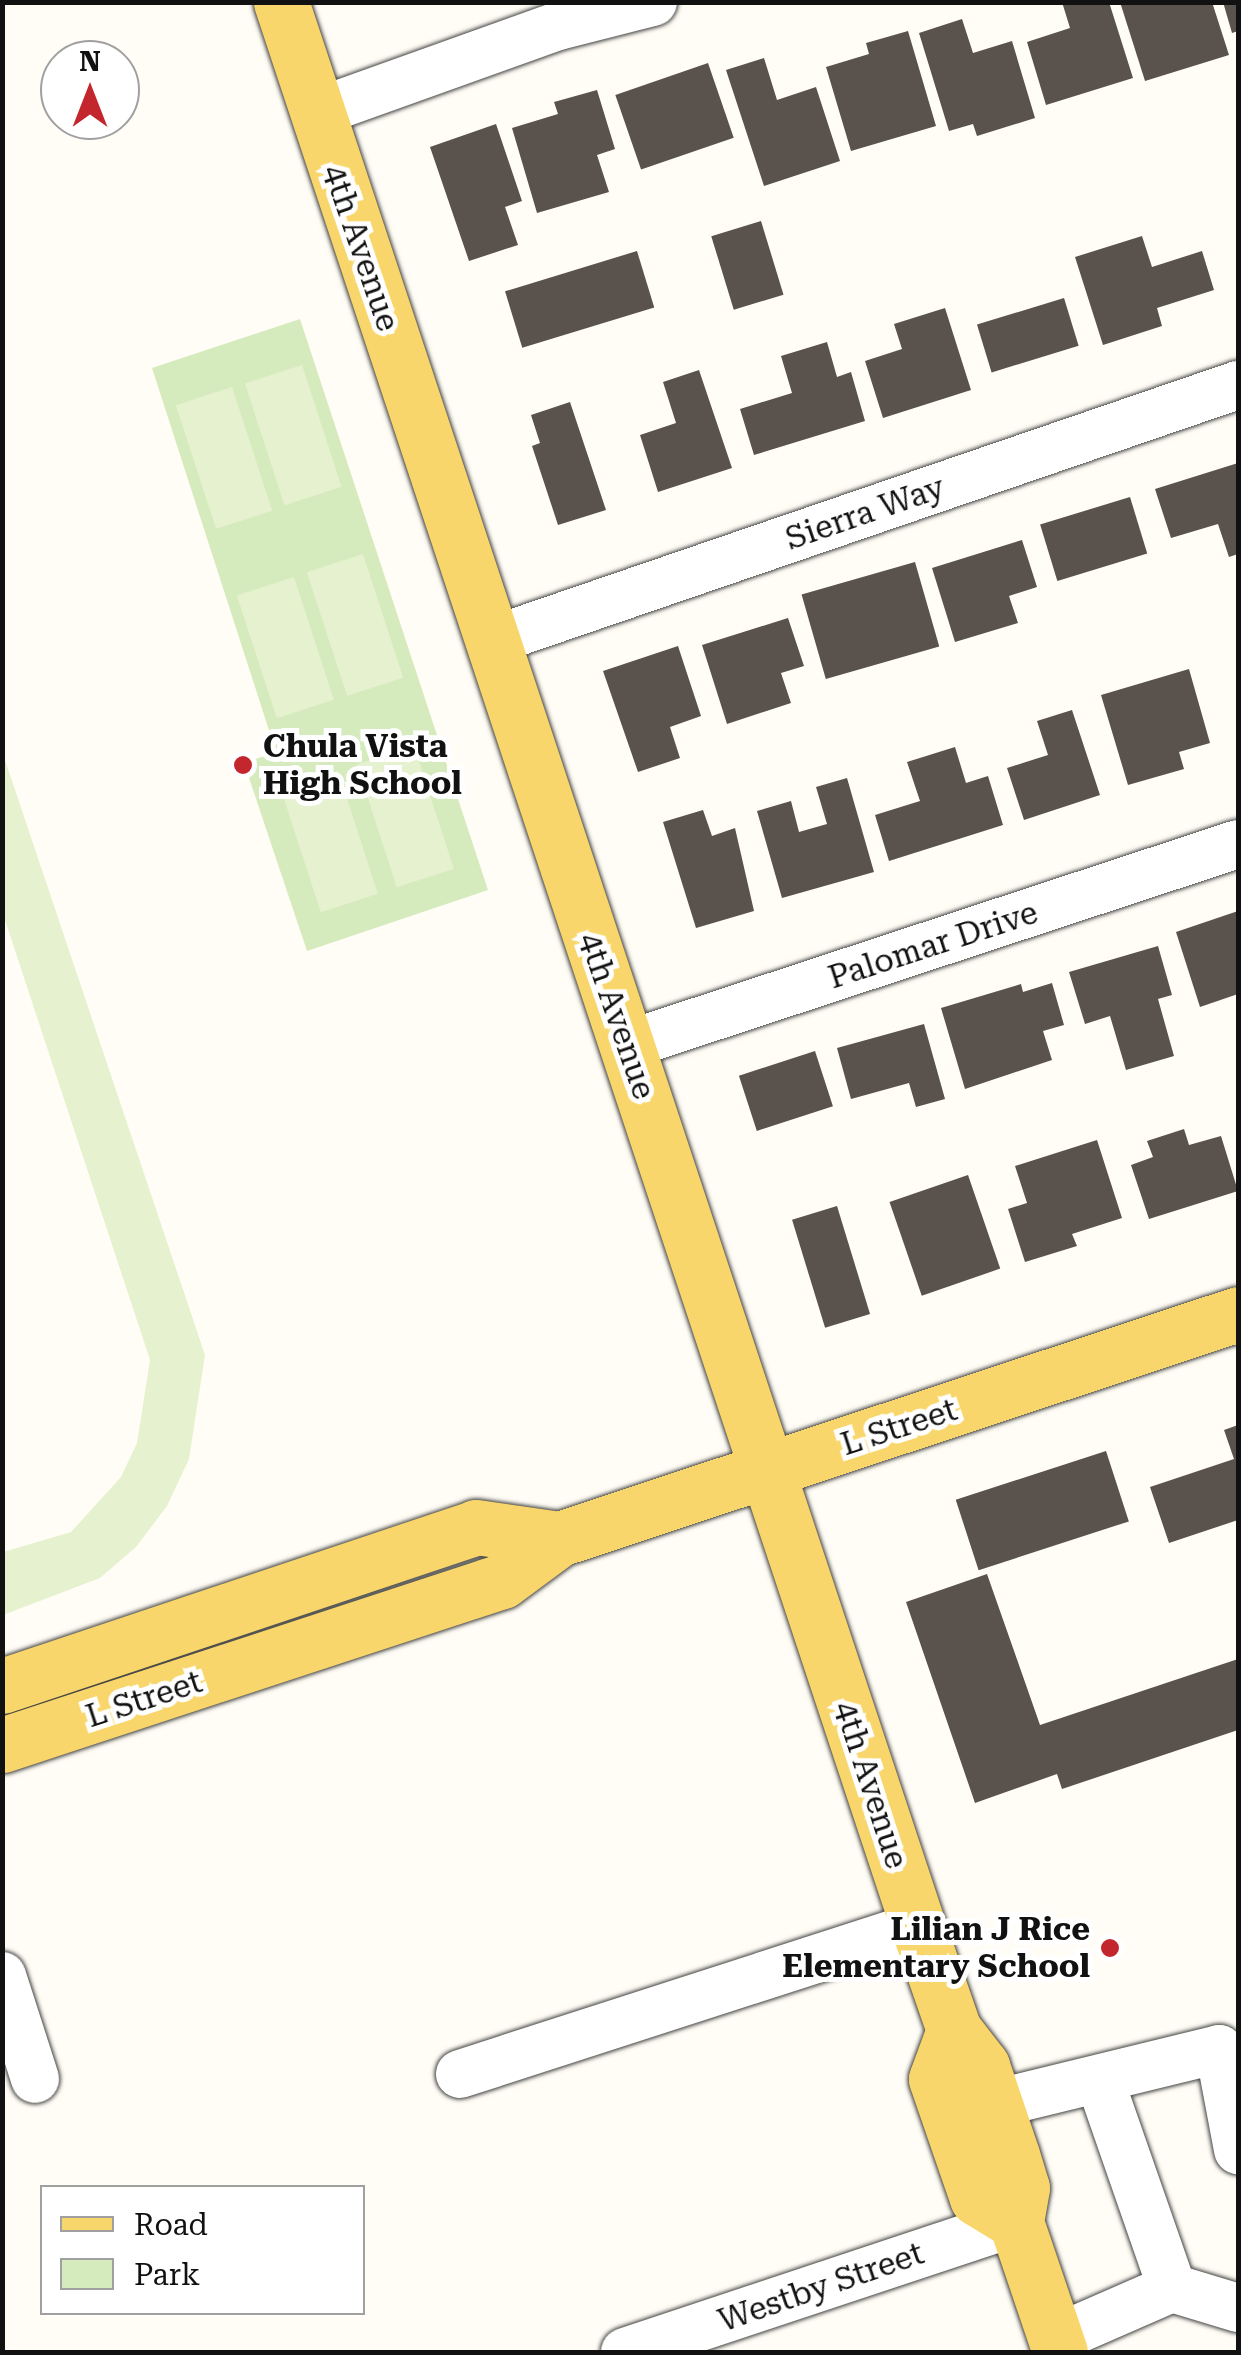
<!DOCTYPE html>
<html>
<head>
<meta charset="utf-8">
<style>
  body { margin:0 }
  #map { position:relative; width:1241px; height:2355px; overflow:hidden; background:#fffdf5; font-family:"Roboto Serif",serif }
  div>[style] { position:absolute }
  .green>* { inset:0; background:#d5ebbd }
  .pitch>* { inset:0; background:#e6f2cf; transform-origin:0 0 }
  .building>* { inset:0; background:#5a524d; transform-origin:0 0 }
  .roads { filter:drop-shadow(0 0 2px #444) drop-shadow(0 0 2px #444) }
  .minor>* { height:48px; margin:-24px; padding:0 24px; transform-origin:24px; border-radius:24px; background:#fff }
  .major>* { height:55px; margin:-27.5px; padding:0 27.5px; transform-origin:27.5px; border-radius:27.5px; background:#f9d66b }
  .dots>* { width:28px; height:28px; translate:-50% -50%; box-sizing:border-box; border:5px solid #fff; border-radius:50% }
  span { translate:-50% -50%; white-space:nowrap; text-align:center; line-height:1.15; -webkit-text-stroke:10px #fff; paint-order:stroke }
  .street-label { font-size:32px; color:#111 }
  .poi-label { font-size:32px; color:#111; font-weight:700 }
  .left { translate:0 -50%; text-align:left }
  .right { translate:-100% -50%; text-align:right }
  .frame { position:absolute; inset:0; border:5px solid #111; pointer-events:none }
  .legend { position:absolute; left:40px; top:2185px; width:325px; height:130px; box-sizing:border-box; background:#fff; border:2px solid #a0a0a0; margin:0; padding:12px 18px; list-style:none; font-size:30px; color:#111 }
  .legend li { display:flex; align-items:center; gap:20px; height:50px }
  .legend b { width:50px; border:2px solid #a0a0a0 }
  .north { position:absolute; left:40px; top:40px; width:100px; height:100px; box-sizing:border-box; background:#fff; border:2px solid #a0a0a0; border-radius:50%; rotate:0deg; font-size:28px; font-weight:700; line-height:40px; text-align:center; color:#111 }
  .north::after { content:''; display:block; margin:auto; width:35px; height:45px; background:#c4262e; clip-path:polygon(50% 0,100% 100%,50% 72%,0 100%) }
</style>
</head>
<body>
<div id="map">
  <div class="green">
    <div style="clip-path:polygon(300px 319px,488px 890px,307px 951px,244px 763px,276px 752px,152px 368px)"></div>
  </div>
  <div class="pitch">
    <div style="left:302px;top:365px;width:128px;height:60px;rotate:72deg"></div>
    <div style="left:232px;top:387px;width:130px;height:59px;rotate:72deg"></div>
    <div style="left:363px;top:554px;width:130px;height:59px;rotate:72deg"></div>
    <div style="left:294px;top:577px;width:129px;height:60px;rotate:72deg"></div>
    <div style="left:414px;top:746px;width:129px;height:60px;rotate:72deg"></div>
    <div style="clip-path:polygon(2px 751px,205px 1355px,189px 1459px,167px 1506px,136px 1547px,100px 1578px,3px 1615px,3px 1552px,71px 1532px,121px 1477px,137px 1443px,150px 1360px,3px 914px)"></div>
    <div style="left:338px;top:771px;width:129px;height:60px;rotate:72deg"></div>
  </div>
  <div class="building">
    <div style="clip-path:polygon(1062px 2px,1109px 2px,1133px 78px,1046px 105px,1027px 42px,1070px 28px)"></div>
    <div style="clip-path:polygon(1120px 2px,1212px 2px,1229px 55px,1145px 81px)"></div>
    <div style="clip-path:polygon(1223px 2px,1238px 2px,1238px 31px,1232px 33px)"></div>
    <div style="clip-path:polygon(962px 19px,973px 53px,1012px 41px,1035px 118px,977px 136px,973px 124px,949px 131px,919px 33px)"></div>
    <div style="clip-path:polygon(908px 31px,936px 126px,851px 151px,826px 67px,869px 54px,866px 43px)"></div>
    <div style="clip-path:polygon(764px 58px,777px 100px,816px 87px,840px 161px,764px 186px,726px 70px)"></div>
    <div style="left:708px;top:63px;width:79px;height:98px;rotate:71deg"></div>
    <div style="clip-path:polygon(597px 90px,615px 149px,597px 155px,609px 192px,537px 213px,512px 128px,558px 114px,554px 102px)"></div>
    <div style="clip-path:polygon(496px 124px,522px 201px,505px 207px,518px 245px,469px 261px,430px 147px)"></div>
    <div style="left:761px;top:221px;width:77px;height:52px;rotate:73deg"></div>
    <div style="clip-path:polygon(1142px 236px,1152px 267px,1202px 251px,1214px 290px,1157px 308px,1162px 326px,1103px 345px,1075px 257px)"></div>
    <div style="left:637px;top:251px;width:59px;height:138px;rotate:73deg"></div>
    <div style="left:1064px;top:298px;width:50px;height:91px;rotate:73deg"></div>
    <div style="clip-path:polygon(945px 308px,971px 390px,883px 418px,865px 361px,902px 349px,894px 324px)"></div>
    <div style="clip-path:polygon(827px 342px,837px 377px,851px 372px,865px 421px,754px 455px,740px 409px,792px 393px,781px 356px)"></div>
    <div style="clip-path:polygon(699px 370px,732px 468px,658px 492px,640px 435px,676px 423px,663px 382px)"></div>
    <div style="clip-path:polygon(570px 402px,606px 510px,558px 525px,532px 446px,540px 443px,531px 415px)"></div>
    <div style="clip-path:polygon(1238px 463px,1238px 554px,1229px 557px,1218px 524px,1171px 538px,1155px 489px)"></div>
    <div style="left:1130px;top:497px;width:59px;height:94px;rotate:73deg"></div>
    <div style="clip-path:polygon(1022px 540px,1037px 587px,1009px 596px,1018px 623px,955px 642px,932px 568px)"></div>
    <div style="left:915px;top:562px;width:88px;height:118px;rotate:74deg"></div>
    <div style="clip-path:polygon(788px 618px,804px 666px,781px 673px,791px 703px,727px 724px,702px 645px)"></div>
    <div style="clip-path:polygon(678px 646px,701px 716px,670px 727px,680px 758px,638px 772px,603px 671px)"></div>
    <div style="clip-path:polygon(1189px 669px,1210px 743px,1179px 752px,1184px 769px,1128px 785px,1101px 695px)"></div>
    <div style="clip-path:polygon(1072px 710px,1100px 795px,1024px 820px,1007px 768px,1048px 755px,1037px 721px)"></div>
    <div style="clip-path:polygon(955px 747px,966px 783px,988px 776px,1003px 825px,889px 861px,875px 815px,920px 801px,907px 762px)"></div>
    <div style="clip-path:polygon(847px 778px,874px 872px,782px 898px,757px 811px,791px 801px,799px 832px,827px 824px,816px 787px)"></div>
    <div style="clip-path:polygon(703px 810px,712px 836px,735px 828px,754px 911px,696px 928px,663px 822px)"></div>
    <div style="clip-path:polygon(1238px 911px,1238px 994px,1200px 1007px,1176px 932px)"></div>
    <div style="clip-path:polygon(1158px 946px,1172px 995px,1158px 999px,1174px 1056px,1126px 1070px,1110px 1016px,1085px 1024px,1069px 972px)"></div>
    <div style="clip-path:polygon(1052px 983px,1064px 1025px,1043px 1031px,1052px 1060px,965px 1089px,941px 1008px,1021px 984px,1023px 992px)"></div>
    <div style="clip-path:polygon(924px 1024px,945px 1099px,916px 1107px,909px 1083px,851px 1099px,837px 1048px)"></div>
    <div style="left:815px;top:1051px;width:58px;height:80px;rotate:72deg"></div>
    <div style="clip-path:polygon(1184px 1129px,1189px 1145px,1221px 1136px,1238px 1191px,1149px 1219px,1131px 1165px,1153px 1157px,1147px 1141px)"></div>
    <div style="clip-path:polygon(1097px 1140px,1122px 1218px,1072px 1234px,1077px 1246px,1025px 1262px,1008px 1209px,1027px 1203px,1015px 1166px)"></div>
    <div style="left:968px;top:1175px;width:99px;height:83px;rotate:71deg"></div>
    <div style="left:837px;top:1206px;width:113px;height:47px;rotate:73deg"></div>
    <div style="clip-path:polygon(1238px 1425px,1238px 1520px,1169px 1543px,1150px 1487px,1234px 1459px,1224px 1430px)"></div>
    <div style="left:1106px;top:1451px;width:74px;height:158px;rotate:72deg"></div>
    <div style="clip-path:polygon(987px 1574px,1040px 1725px,1238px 1659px,1238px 1730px,1062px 1789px,1057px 1774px,975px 1803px,906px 1602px)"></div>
  </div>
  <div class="roads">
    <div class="minor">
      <div style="left:315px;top:113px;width:258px;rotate:-19.7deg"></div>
      <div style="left:558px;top:26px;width:98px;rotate:-14.2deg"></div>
      <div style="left:491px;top:641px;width:790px;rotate:-18.92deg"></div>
      <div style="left:627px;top:1045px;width:643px;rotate:-18.21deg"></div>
      <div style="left:2px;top:1976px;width:108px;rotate:72.2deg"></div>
      <div style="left:460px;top:2074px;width:481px;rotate:-17.9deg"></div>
      <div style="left:1100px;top:2081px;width:219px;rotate:70.8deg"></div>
      <div style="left:1172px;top:2288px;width:69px;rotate:16.9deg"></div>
      <div style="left:994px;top:2104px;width:232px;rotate:-13.7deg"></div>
      <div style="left:1219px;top:2049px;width:103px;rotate:79.3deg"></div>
      <div style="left:1055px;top:2339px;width:128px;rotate:-23.6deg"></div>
      <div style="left:625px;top:2352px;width:412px;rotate:-18.4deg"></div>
    </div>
    <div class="major">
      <div style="left:281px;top:2px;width:2027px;rotate:71.68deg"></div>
      <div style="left:918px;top:1926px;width:110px;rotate:70.9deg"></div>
      <div style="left:954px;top:2030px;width:46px;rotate:52.1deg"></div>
      <div style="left:982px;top:2066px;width:94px;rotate:71.4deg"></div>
      <div style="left:1012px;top:2155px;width:34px;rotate:73deg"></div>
      <div style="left:1022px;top:2188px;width:35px;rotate:100deg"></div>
      <div style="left:1016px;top:2222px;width:137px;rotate:71.3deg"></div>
      <div style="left:2px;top:1686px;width:500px;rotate:-18.5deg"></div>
      <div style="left:476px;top:1527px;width:84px;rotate:8.2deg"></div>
      <div style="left:2px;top:1745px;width:526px;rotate:-18.16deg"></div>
      <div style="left:502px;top:1581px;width:71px;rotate:-36.4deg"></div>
      <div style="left:559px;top:1539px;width:715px;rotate:-18.33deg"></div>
      <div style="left:954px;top:2030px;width:52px;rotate:110.2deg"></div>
      <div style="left:936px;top:2079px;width:126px;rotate:71deg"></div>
      <div style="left:977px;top:2198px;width:46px;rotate:31.6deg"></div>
    </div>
  </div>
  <div class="dots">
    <div style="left:243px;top:765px;background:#c4262e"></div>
    <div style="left:1110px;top:1948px;background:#c4262e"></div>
  </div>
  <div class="street-label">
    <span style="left:361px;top:248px;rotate:71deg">4th Avenue</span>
    <span style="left:865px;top:513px;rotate:-19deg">Sierra Way</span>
    <span style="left:933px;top:945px;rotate:-18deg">Palomar Drive</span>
    <span style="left:617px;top:1016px;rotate:71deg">4th Avenue</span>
    <span style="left:899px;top:1427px;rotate:-18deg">L Street</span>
    <span style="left:144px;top:1699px;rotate:-18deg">L Street</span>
    <span style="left:871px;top:1785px;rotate:72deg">4th Avenue</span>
    <span style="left:821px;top:2287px;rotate:-19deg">Westby Street</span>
  </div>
  <div class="poi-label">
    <span class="left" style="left:263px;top:765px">Chula Vista<br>High School</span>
    <span class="right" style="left:1090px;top:1948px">Lilian J Rice<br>Elementary School</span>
  </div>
  <div class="frame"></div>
  <ul class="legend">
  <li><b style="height:12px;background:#f9d66b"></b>Road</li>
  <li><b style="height:28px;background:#d5ebbd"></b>Park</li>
  </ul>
  <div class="north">N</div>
</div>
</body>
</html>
